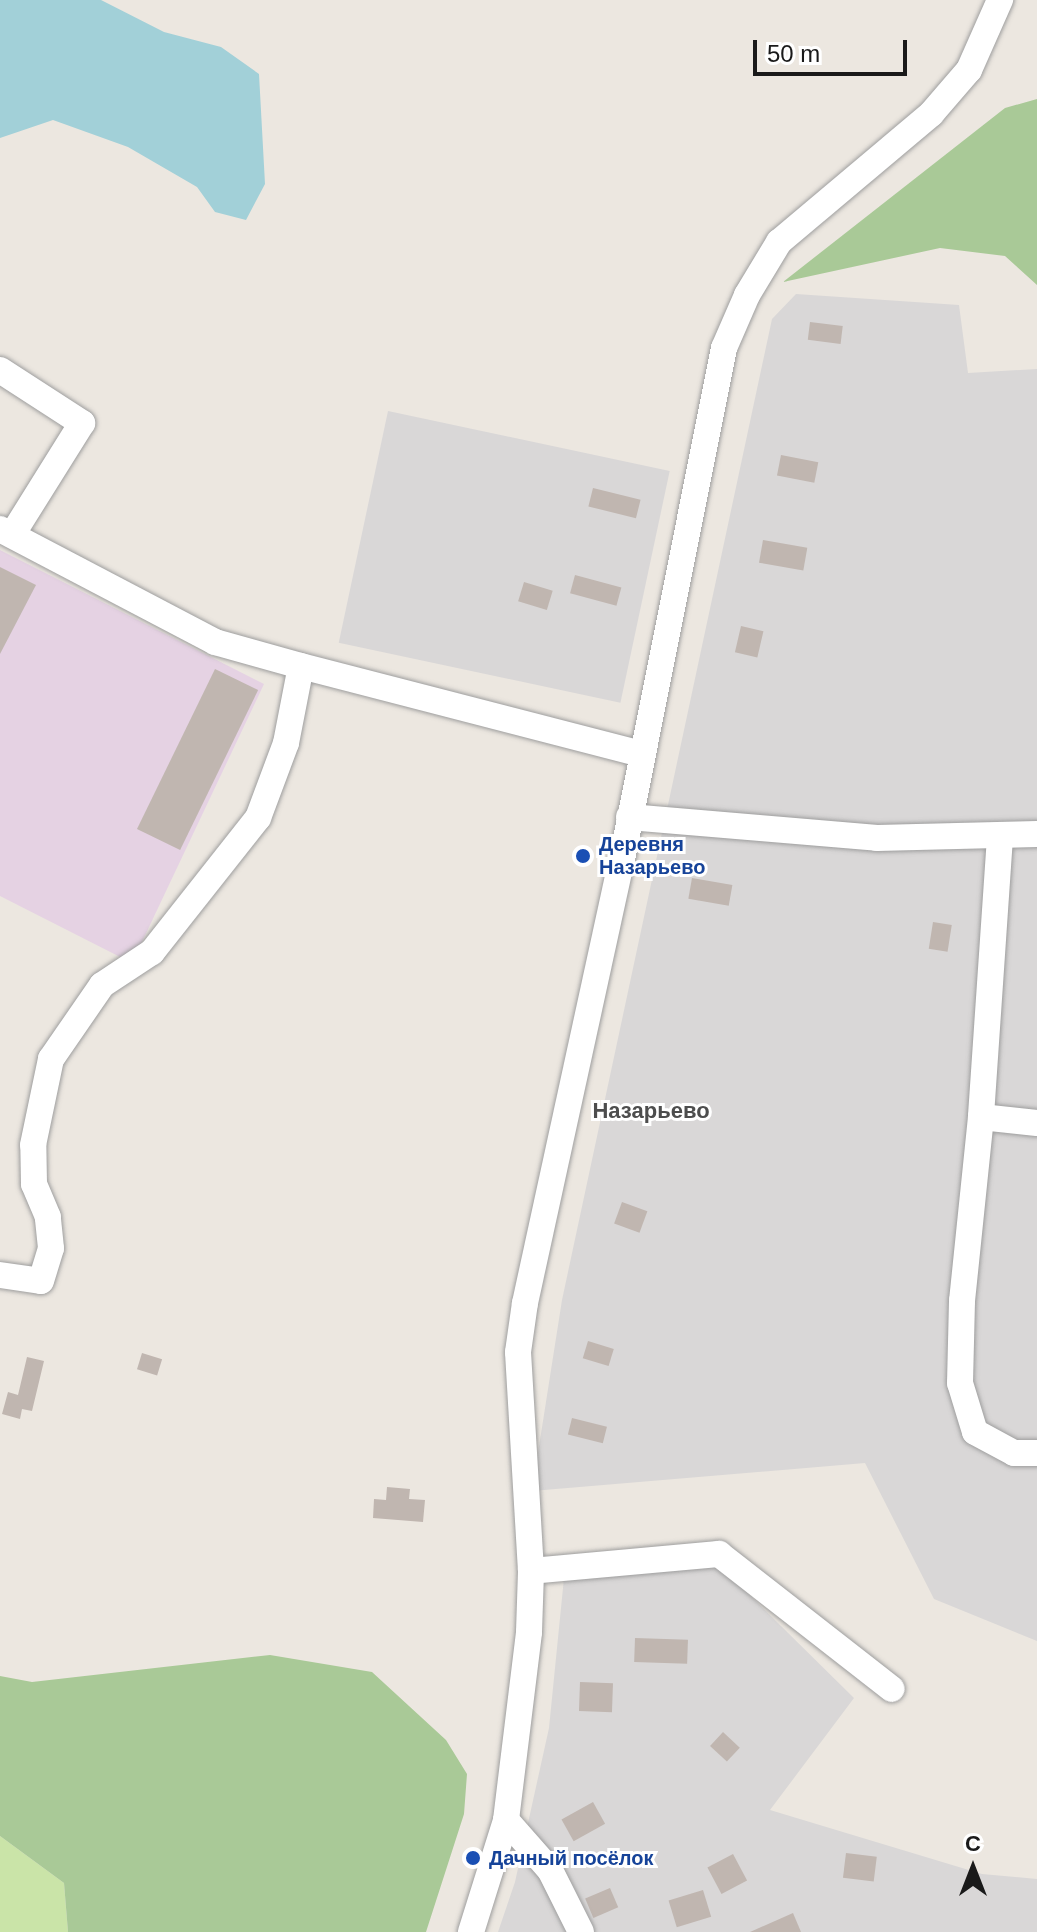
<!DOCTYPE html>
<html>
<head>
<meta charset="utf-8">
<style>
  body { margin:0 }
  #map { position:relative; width:1037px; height:1932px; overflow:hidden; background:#ece7e0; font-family:Arial,sans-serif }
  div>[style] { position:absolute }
  .residential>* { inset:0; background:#d9d7d7; transform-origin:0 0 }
  .industrial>* { inset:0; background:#e5d2e3 }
  .grass>* { inset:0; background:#cae4a8 }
  .forest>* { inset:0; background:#a9c997 }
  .water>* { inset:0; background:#a2d0d8 }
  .building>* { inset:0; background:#c0b6b0; transform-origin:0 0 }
  .roads { filter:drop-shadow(0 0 2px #9e9e9e) drop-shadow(0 0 2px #9e9e9e) }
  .minor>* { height:26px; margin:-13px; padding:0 13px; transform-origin:13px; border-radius:13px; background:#fff }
  .dots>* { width:22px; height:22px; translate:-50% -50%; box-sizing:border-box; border:4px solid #fff; border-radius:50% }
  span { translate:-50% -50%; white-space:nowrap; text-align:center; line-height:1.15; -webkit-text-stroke:6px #fff; paint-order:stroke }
  .transit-label { font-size:20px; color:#164399; font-weight:700 }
  .left { translate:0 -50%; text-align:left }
  .neighbourhood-label { font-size:22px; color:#4d4d4d; font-weight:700 }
  .north { position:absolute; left:933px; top:1828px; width:80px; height:80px; -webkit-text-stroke:6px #fff; paint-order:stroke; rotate:0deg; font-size:22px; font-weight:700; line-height:32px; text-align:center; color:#1a1a1a }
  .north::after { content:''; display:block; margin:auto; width:28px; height:36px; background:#1a1a1a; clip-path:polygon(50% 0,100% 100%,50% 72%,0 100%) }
  .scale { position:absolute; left:753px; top:40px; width:154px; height:36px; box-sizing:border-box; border:4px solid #1a1a1a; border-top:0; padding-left:10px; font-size:24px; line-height:28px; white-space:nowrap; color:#1a1a1a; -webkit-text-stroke:6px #fff; paint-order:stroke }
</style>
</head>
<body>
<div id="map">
  <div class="residential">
    <div style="clip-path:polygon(796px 294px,959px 305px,968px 373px,1037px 369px,1037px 1641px,934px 1599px,865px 1463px,532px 1491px,562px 1300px,772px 319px)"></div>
    <div style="left:388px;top:411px;width:288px;height:237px;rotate:12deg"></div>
    <div style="clip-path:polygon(719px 1565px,854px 1698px,770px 1810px,982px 1874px,1037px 1879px,1037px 1932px,498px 1932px,515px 1882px,549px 1728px,565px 1568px)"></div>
  </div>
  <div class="industrial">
    <div style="clip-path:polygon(0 550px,264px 684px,132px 963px,0 896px)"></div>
  </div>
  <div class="grass">
    <div style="clip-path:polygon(0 1836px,64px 1883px,68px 1932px,0 1932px)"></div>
  </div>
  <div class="forest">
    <div style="clip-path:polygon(1037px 99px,1037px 285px,1005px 256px,940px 248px,783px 282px,1005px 108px)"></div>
    <div style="clip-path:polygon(270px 1655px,372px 1672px,446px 1740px,467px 1774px,464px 1814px,426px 1932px,68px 1932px,64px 1883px,0 1836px,0 1676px,32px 1682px)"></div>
  </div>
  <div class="water">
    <div style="clip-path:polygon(0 0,101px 0,164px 32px,221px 47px,259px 74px,265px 184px,246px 220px,215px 212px,197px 187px,128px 147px,53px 120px,0 138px)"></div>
  </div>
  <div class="building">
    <div style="left:810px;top:322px;width:33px;height:18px;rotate:7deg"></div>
    <div style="left:781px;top:455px;width:38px;height:21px;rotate:11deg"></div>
    <div style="left:593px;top:488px;width:49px;height:19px;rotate:14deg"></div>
    <div style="left:763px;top:540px;width:45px;height:23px;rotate:10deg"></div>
    <div style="clip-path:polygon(0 567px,36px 585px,0 654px)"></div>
    <div style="left:575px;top:575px;width:48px;height:19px;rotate:15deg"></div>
    <div style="left:524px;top:582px;width:30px;height:20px;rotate:17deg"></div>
    <div style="left:741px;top:626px;width:23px;height:27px;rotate:13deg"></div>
    <div style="left:215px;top:669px;width:48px;height:178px;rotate:26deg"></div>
    <div style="left:692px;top:878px;width:41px;height:21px;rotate:10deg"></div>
    <div style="left:933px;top:922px;width:19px;height:27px;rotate:9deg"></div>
    <div style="left:622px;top:1202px;width:27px;height:23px;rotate:20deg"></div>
    <div style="left:588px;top:1341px;width:27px;height:18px;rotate:17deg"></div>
    <div style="left:142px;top:1353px;width:21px;height:17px;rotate:17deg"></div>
    <div style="clip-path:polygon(27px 1357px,44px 1361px,32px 1411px,22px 1409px,20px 1419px,2px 1414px,8px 1392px,18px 1395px)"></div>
    <div style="left:572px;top:1418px;width:36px;height:17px;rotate:14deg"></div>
    <div style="clip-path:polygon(387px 1487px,410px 1489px,409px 1499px,425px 1500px,423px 1522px,373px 1518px,374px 1499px,386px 1500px)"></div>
    <div style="left:635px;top:1638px;width:53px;height:24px;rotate:2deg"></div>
    <div style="left:580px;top:1682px;width:33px;height:29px;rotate:2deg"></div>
    <div style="left:723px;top:1732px;width:23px;height:19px;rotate:43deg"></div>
    <div style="left:593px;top:1802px;width:25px;height:36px;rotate:61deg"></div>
    <div style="left:846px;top:1853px;width:31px;height:25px;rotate:7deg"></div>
    <div style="left:733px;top:1854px;width:30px;height:29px;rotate:62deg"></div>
    <div style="left:610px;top:1888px;width:21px;height:27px;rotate:67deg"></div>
    <div style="left:703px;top:1890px;width:28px;height:36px;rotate:73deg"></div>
    <div style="clip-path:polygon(793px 1913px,801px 1932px,750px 1932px)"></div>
  </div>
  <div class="roads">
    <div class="minor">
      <div style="left:0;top:370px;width:98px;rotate:32.9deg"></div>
      <div style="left:82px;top:423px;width:132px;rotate:122deg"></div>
      <div style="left:0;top:529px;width:243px;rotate:27.7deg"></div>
      <div style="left:215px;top:642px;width:89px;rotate:15.6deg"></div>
      <div style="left:629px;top:817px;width:249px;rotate:4.8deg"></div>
      <div style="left:877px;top:838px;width:160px;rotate:-1.4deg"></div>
      <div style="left:1000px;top:837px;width:281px;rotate:93.9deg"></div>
      <div style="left:981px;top:1117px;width:56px;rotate:6.1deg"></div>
      <div style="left:981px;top:1117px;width:185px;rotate:95.9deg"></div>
      <div style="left:962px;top:1301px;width:82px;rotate:91.4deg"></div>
      <div style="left:960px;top:1383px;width:51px;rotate:73deg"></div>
      <div style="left:975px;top:1432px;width:44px;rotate:28.3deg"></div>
      <div style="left:1014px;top:1453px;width:23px"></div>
      <div style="left:0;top:1275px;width:41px;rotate:8.3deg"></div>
      <div style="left:41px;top:1281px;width:34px;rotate:-73deg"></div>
      <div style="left:51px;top:1248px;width:31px;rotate:-96deg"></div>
      <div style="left:48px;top:1217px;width:36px;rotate:-113deg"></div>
      <div style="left:34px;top:1184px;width:39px;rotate:-91deg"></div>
      <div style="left:33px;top:1145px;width:88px;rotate:-78.2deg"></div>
      <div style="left:51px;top:1059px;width:90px;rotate:-55.4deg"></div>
      <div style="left:102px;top:985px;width:60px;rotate:-33.4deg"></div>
      <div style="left:152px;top:952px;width:171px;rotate:-51.7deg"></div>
      <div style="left:258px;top:818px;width:80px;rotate:-69.5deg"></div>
      <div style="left:286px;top:743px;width:78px;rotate:-79deg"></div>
      <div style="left:301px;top:666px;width:351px;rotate:14.5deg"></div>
      <div style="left:531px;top:1571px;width:189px;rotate:-5.2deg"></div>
      <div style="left:719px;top:1554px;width:219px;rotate:38deg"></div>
      <div style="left:506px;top:1820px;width:67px;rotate:48.7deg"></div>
      <div style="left:550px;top:1870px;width:69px;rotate:63.4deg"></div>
      <div style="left:471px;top:1932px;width:117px;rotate:-72.6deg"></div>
      <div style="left:506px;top:1820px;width:189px;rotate:-83deg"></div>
      <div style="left:529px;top:1632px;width:61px;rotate:-88.1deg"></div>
      <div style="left:531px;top:1571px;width:219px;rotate:-93.4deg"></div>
      <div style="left:518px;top:1352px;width:49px;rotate:-81.9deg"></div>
      <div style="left:525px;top:1303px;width:454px;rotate:-77.7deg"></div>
      <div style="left:622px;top:859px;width:521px;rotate:-78.71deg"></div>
      <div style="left:724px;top:348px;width:58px;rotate:-66.5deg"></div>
      <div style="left:747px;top:295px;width:62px;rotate:-58.9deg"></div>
      <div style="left:779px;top:242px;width:199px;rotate:-40.1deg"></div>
      <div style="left:931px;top:114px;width:58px;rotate:-49.2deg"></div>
      <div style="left:969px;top:70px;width:77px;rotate:-66.1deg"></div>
    </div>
  </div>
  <div class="dots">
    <div style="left:583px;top:856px;background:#1a4fb4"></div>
    <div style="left:473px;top:1858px;background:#1a4fb4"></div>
  </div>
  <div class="transit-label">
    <span class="left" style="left:599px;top:856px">Деревня<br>Назарьево</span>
    <span class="left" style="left:489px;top:1858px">Дачный посёлок</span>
  </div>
  <div class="neighbourhood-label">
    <span style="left:651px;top:1111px">Назарьево</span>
  </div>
  <div class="north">С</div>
  <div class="scale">50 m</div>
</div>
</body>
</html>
